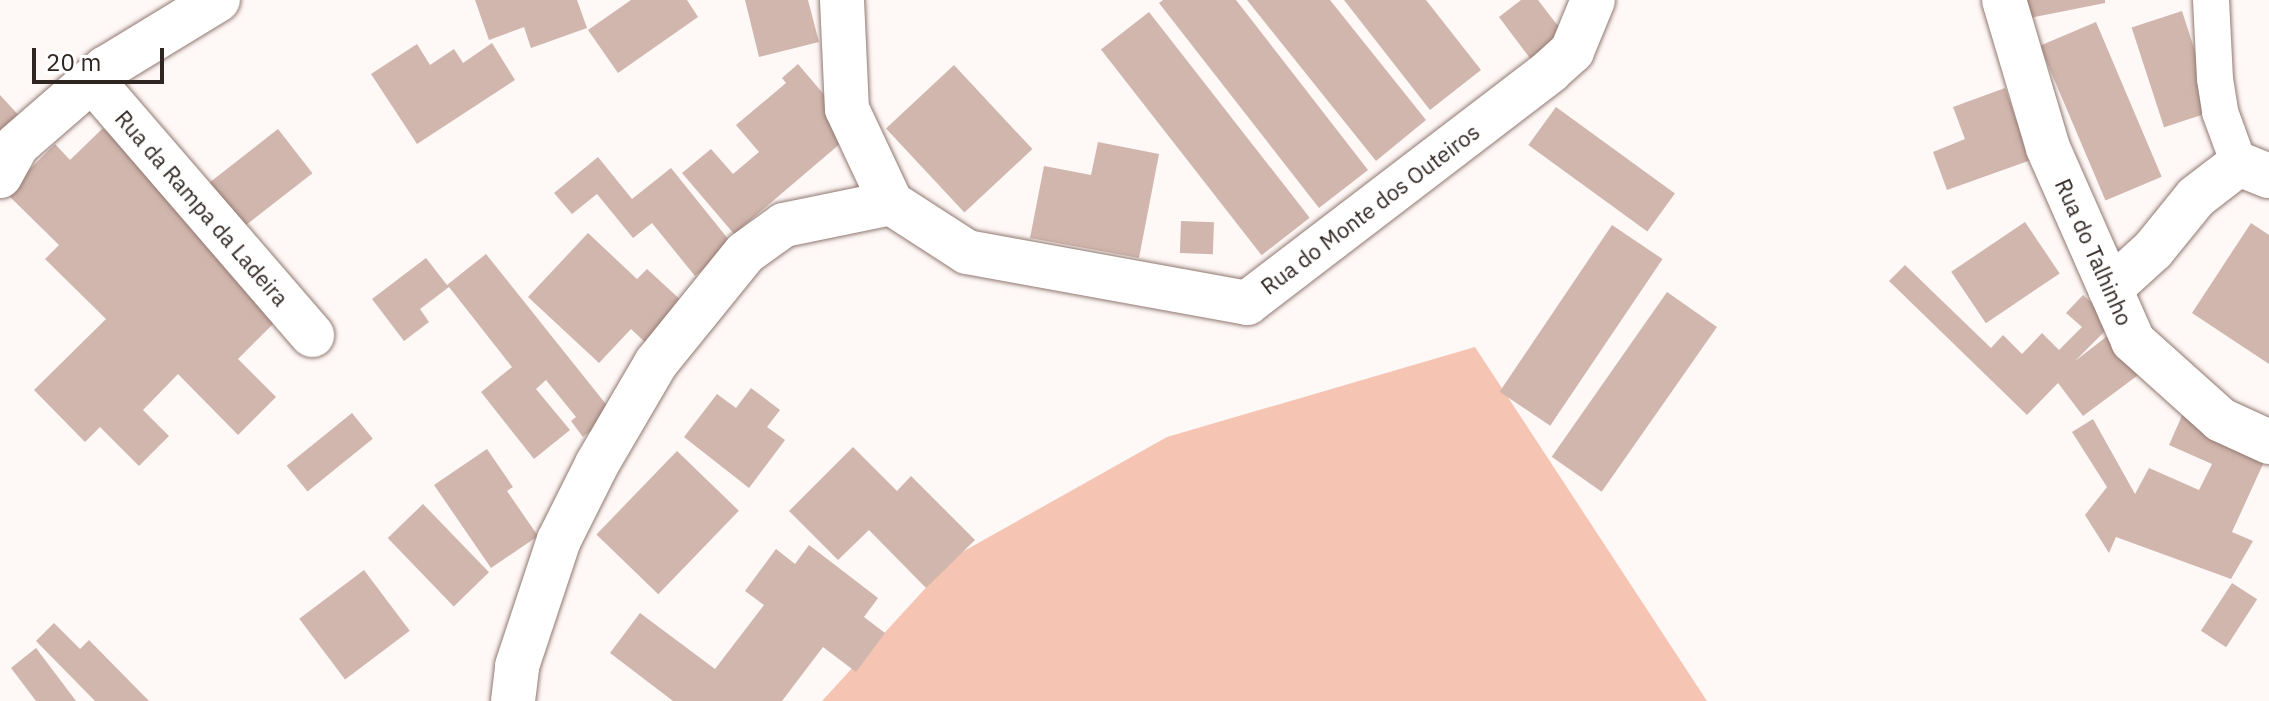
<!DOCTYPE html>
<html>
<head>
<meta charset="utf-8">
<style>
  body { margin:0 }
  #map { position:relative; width:2269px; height:701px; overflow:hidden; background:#fef8f7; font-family:"IBM Plex Sans",sans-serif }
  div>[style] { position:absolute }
  .green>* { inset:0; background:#f6c4b3 }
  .building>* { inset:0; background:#d0b6ad; transform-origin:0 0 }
  .roads { filter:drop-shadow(0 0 2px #917870) drop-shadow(0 0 2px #917870) }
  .pedestrian>* { height:36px; margin:-18px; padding:0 18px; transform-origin:18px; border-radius:18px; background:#fff }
  .minor>* { height:44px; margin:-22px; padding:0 22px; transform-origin:22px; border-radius:22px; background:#fff }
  span { translate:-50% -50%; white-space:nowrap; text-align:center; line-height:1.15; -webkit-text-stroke:6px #fff; paint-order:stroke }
  .street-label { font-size:22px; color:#2f2521 }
  .scale { position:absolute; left:32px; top:48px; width:132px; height:36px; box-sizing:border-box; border:4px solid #2f2521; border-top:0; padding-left:10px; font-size:24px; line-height:28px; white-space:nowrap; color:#2f2521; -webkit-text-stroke:6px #fff; paint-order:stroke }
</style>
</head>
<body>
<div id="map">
  <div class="green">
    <div style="clip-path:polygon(1475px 347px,1707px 701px,822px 701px,955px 556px,1167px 437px)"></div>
  </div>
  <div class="building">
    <div style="clip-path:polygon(475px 0,577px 0,587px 28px,531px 48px,524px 27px,489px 40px)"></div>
    <div style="clip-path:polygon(631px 0,687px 0,698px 17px,618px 73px,588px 30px)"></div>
    <div style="clip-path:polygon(745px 0,808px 0,819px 42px,759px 57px)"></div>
    <div style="clip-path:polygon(1163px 0,1236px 0,1368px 170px,1319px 208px,1159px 3px)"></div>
    <div style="clip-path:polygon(1247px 0,1330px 0,1426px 120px,1376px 161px)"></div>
    <div style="clip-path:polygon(1344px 0,1426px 0,1481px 70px,1430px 110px)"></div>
    <div style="clip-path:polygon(1521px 0,1538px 0,1565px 35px,1532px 61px,1499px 17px)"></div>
    <div style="clip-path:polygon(2027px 0,2105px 0,2105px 3px,2030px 18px)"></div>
    <div style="left:2182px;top:11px;width:105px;height:53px;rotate:72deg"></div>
    <div style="left:1149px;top:12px;width:261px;height:61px;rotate:52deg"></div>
    <div style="left:2096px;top:22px;width:168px;height:61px;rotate:67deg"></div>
    <div style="clip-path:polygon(492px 43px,515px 80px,417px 144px,371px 74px,417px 44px,430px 65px,454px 49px,463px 63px)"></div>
    <div style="clip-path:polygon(798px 64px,855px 131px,734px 234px,682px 173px,711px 149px,733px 174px,759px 152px,736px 125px,786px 83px,782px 78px)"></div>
    <div style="left:954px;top:65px;width:115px;height:93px;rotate:47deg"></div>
    <div style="clip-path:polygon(2005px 88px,2031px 160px,1947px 190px,1933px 152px,1965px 139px,1953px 107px)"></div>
    <div style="clip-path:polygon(0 95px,22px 119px,0 139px)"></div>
    <div style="left:1556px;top:107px;width:147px;height:47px;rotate:36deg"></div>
    <div style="clip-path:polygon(103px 128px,199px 226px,279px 318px,238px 359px,276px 397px,238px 435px,178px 374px,143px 410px,169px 436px,139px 466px,100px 427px,85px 442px,34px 390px,106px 319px,45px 259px,59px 245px,6px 193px,55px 144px,70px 160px)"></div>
    <div style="left:278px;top:129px;width:56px;height:90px;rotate:52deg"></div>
    <div style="clip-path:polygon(1098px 142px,1159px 154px,1139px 258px,1030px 238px,1044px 166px,1091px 175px)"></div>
    <div style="clip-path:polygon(598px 157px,632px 199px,671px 168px,733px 245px,695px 276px,652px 223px,633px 238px,597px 194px,572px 214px,554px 193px)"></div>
    <div style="left:1181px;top:221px;width:33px;height:32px;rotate:2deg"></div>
    <div style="left:2025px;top:222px;width:62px;height:89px;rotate:56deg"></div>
    <div style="clip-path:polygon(2251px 223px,2269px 235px,2269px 364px,2192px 313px)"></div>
    <div style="left:1612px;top:225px;width:61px;height:201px;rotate:34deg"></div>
    <div style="clip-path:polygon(588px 233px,637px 279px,647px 269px,684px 303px,647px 344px,631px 329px,599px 363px,528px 297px)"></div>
    <div style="clip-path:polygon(486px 254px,613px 413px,583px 437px,571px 421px,576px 417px,546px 380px,536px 389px,570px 430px,534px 459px,481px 392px,512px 367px,449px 287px,420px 309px,429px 322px,404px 341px,372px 299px,426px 258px,447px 285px)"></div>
    <div style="clip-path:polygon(1905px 265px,1991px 348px,2003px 335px,2022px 354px,2042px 333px,2059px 350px,2082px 327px,2066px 313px,2083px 295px,2113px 323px,2075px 361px,2119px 327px,2149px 367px,2083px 416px,2058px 383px,2027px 415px,1889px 281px)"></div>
    <div style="left:1667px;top:292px;width:61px;height:201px;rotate:35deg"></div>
    <div style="clip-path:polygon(751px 388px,780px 410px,767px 427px,785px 440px,749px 488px,684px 437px,717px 394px,736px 408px)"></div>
    <div style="clip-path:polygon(2184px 411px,2269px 451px,2232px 532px,2253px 541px,2231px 579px,2116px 537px,2109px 553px,2085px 515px,2107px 487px,2072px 432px,2093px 419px,2135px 494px,2149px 468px,2199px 490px,2212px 464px,2169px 445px)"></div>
    <div style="left:352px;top:413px;width:33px;height:84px;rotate:51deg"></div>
    <div style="clip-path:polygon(853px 447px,897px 491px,911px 476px,975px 540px,926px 588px,869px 530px,838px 560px,789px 511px)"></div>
    <div style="clip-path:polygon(487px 449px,513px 487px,507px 491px,538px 536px,491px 568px,434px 485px)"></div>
    <div style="left:677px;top:451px;width:86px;height:116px;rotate:44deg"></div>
    <div style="left:423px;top:504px;width:95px;height:49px;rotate:46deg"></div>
    <div style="clip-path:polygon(809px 545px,878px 598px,864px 617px,885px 633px,856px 672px,823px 647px,782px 701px,673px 701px,610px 653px,640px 613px,715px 669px,764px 605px,745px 591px,776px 549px,795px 564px)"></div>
    <div style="left:364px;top:570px;width:76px;height:81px;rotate:53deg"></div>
    <div style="left:2232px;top:583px;width:30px;height:57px;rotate:33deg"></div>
    <div style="clip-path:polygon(54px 623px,80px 649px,89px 640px,149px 701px,95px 701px,36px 641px)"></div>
    <div style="clip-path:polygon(36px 648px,76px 701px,36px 701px,11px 668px)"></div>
  </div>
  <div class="roads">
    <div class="pedestrian">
      <div style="left:2211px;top:0;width:79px;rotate:87.1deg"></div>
      <div style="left:2215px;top:79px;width:33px;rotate:81deg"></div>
      <div style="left:2220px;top:112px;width:55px;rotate:69.9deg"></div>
    </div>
    <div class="minor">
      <div style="left:842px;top:0;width:109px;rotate:87.4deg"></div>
      <div style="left:847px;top:109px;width:104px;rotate:64.9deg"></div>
      <div style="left:891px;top:203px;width:90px;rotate:32.8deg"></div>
      <div style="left:967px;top:252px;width:285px;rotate:10.3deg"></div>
      <div style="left:1247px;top:303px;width:382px;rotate:-37.4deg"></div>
      <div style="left:1550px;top:71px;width:30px;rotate:-42deg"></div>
      <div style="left:1572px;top:51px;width:55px;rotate:-67.6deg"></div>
      <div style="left:2004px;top:0;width:154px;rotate:73.4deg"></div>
      <div style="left:2048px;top:148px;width:211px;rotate:66.2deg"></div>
      <div style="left:2133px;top:341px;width:118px;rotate:41.9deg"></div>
      <div style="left:2221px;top:420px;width:53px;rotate:24.6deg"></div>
      <div style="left:92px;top:80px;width:337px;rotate:49.2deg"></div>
      <div style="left:0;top:176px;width:35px;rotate:-61deg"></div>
      <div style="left:17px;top:145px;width:118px;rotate:-40.9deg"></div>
      <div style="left:106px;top:68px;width:131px;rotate:-31.3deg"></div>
      <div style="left:2110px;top:289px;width:58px;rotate:-42.2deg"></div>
      <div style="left:2153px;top:250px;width:68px;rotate:-50.9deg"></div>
      <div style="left:2196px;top:197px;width:54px;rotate:-37.5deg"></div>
      <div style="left:2239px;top:164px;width:32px;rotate:22deg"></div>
      <div style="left:513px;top:701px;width:35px;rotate:-83deg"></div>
      <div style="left:517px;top:666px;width:133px;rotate:-71.6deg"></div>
      <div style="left:559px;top:540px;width:85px;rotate:-63.4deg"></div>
      <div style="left:597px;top:464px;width:117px;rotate:-59.7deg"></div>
      <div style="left:656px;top:363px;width:141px;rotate:-51deg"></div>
      <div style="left:745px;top:253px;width:48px;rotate:-35.7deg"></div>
      <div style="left:784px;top:225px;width:109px;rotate:-11.6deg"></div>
    </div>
  </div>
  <div class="street-label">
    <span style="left:202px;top:208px;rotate:49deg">Rua da Rampa da Ladeira</span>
    <span style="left:1370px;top:209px;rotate:-37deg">Rua do Monte dos Outeiros</span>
    <span style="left:2094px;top:252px;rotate:66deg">Rua do Talhinho</span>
  </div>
  <div class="scale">20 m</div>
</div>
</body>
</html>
